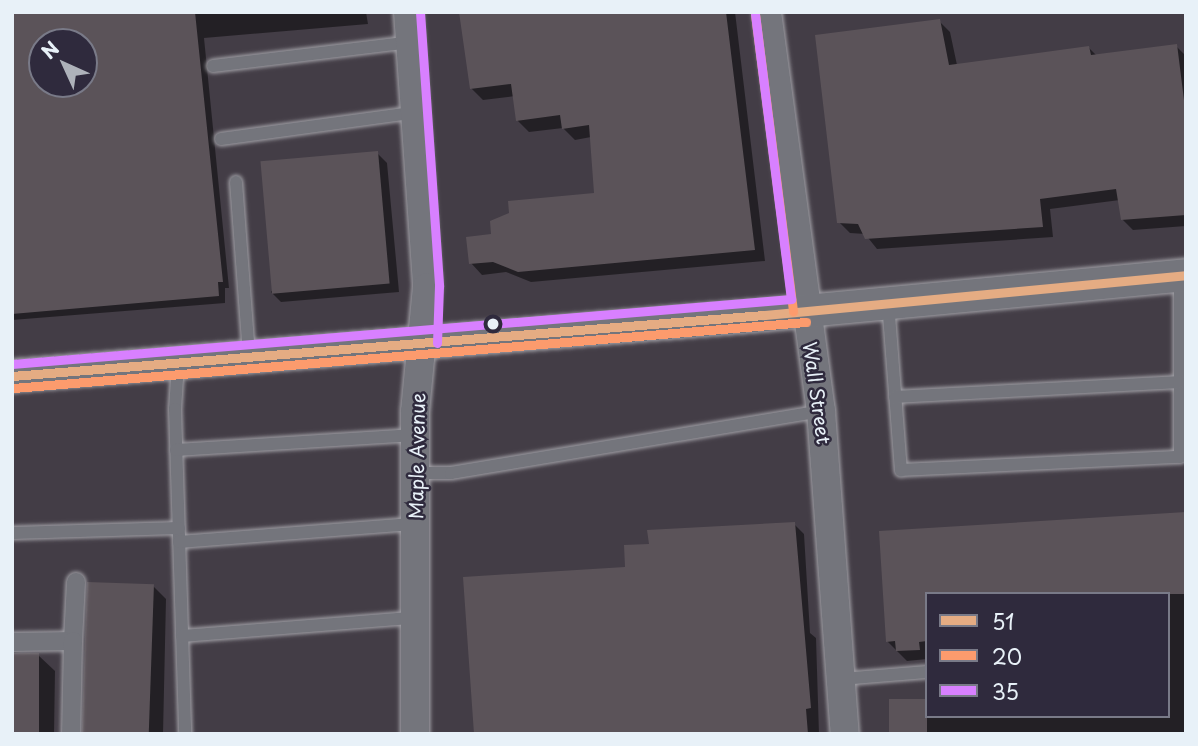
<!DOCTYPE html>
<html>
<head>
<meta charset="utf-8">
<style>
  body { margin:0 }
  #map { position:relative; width:1198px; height:746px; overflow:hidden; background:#433d46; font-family:"Playpen Sans",sans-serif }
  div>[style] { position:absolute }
  .shadow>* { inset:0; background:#0007 }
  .building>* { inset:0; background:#5b5359; transform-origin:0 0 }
  .roads { filter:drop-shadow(0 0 2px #a09fa5) drop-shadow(0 0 2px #a09fa5) }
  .service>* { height:12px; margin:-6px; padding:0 6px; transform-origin:6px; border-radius:6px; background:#74757c }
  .pedestrian>* { height:18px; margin:-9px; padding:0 9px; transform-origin:9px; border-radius:9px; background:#74757c }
  .tertiary>* { height:28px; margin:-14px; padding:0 14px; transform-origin:14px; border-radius:14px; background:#74757c }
  .secondary>* { height:32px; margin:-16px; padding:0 16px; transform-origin:16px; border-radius:16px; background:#74757c }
  .bus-1>* { height:9px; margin:-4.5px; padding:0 4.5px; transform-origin:4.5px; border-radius:4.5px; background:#e5ac83 }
  .bus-2>* { height:9px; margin:-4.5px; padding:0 4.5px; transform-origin:4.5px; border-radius:4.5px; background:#fc9b6d }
  .bus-3>* { height:9px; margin:-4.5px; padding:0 4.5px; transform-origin:4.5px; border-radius:4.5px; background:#d880ff }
  .dots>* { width:19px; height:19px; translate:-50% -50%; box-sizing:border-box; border:4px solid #2f2a3d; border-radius:50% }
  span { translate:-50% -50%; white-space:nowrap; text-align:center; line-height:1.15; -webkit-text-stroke:5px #2f2a3d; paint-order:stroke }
  .street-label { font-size:19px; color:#e8f1f8 }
  .frame { position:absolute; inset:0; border:14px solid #e8f1f8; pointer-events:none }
  .legend { position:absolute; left:925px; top:592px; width:245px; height:126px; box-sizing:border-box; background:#2f2a3d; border:2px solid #797a88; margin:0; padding:9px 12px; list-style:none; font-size:21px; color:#e8f1f8 }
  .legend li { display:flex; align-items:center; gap:14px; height:35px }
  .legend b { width:35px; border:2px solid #797a88 }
  .north { position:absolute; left:28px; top:28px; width:70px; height:70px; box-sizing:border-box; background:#2f2a3d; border:2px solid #797a88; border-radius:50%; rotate:315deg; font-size:19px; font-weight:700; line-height:28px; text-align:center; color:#e8f1f8 }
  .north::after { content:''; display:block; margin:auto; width:24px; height:32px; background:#aeb2ba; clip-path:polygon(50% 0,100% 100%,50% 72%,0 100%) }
</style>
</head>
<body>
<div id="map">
  <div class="shadow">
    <div style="clip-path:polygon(evenodd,12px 12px,366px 12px,368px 24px,204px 38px,229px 288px,225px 288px,225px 303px,12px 320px,12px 12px,42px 42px,84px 42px,84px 84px,42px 84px,42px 42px)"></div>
    <div style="clip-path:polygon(460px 12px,735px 12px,765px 261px,531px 282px,506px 272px,482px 275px,471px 263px,492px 236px,596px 195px,591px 137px,575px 140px,563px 128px,529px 132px,518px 121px,515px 96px,483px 100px,471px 88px)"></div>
    <div style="clip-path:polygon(939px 21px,950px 32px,957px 65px,1089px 48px,1097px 56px,1176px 46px,1186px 56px,1186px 226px,1133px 230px,1122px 219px,1120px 200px,1050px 209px,1053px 237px,877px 249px,865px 234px,850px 233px,839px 222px)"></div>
    <div style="clip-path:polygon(377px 153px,387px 163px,399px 292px,281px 302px,271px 292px)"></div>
    <div style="clip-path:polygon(1186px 514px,1186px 734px,893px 734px,927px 716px,1168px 716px,1168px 594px,927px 594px,927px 659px,907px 661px,887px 641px,881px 533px)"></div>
    <div style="clip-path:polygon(794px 524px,804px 534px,810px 633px,816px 638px,819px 734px,475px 734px,650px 545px)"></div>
    <div style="clip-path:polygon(153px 586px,166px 599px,163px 734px,86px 734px)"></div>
    <div style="clip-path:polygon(12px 652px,38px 655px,55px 671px,54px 734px,12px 734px)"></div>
  </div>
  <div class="building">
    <div style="clip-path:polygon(evenodd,12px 12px,195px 12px,223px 282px,218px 282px,219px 296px,12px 314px,12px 12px,42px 42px,84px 42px,84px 84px,42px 84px,42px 42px)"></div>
    <div style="clip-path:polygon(459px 12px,726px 12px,755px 250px,518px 272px,493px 262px,469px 264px,466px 237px,491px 234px,490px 221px,509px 213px,508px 201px,594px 193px,589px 125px,562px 129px,560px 115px,516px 121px,511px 84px,470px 89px)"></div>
    <div style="clip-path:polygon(940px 19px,949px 65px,1089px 46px,1091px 55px,1177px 44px,1186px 116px,1186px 215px,1121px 220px,1116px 189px,1040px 199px,1043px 227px,865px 239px,858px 224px,837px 223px,815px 35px)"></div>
    <div style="left:378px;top:151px;width:133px;height:118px;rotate:85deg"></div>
    <div style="clip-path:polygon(1186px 512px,1186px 594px,927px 594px,927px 641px,919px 642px,920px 650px,896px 651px,895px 641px,886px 642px,879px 531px)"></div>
    <div style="clip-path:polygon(795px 522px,811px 708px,806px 709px,808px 734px,474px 734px,463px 577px,625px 567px,624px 545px,649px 544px,647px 530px)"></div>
    <div style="left:87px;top:582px;width:67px;height:152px;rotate:2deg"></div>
    <div style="left:12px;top:653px;width:27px;height:81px"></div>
    <div style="left:927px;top:699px;width:35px;height:38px;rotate:90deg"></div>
  </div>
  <div class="roads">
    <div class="service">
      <div style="left:213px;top:66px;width:199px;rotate:-6.9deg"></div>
      <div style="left:221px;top:139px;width:198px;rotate:-7.8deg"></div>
      <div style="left:236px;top:182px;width:174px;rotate:85.7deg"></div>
      <div style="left:888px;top:302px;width:169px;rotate:85.6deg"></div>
      <div style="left:901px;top:470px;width:279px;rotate:-2.7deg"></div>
      <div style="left:1180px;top:457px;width:181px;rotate:-90deg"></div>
      <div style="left:178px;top:363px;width:46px;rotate:93.7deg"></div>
      <div style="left:175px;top:409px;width:325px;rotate:88.2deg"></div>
      <div style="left:895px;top:397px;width:285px;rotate:-3deg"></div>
      <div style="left:176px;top:450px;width:239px;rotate:-3.6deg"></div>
      <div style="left:416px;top:473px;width:35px"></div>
      <div style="left:451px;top:473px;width:375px;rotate:-9.5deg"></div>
      <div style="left:13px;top:533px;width:166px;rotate:-1.7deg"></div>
      <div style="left:179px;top:542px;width:237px;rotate:-4.4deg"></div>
      <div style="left:182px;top:636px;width:232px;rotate:-4.5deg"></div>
      <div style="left:841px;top:679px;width:86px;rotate:-4.7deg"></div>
    </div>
    <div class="pedestrian">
      <div style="left:73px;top:641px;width:59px;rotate:-87.1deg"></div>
      <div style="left:12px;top:642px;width:61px;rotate:-0.9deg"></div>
      <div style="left:73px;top:641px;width:93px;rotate:91.2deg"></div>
    </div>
    <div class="tertiary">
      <div style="left:408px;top:12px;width:276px;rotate:86deg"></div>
      <div style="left:427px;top:287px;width:126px;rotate:95.5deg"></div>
      <div style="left:415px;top:412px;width:322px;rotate:90deg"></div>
      <div style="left:767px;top:12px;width:403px;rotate:82.3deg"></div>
      <div style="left:821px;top:411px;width:324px;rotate:85.8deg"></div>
    </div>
    <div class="secondary">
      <div style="left:12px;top:376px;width:754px;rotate:-4.64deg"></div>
      <div style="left:764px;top:315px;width:424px;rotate:-5.4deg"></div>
    </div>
  </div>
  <div class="bus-1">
    <div style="left:12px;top:376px;width:754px;rotate:-4.64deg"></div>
    <div style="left:764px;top:315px;width:424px;rotate:-5.4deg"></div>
  </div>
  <div class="bus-2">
    <div style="left:755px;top:14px;width:300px;rotate:82.7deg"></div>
    <div style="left:13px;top:388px;width:796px;rotate:-4.76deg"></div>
  </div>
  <div class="bus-3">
    <div style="left:420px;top:12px;width:275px;rotate:86deg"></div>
    <div style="left:439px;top:286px;width:57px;rotate:92deg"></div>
    <div style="left:12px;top:364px;width:782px;rotate:-4.77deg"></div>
    <div style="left:791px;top:299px;width:287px;rotate:-97.2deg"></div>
  </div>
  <div class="dots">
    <div style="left:493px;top:324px;background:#e8f1f8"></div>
  </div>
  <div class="street-label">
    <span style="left:817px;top:393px;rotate:82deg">Wall Street</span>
    <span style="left:417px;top:456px;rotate:-89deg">Maple Avenue</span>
  </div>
  <div class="frame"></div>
  <ul class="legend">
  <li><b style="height:9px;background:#e5ac83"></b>51</li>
  <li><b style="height:9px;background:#fc9b6d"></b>20</li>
  <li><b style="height:9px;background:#d880ff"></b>35</li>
  </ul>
  <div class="north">N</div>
</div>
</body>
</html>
